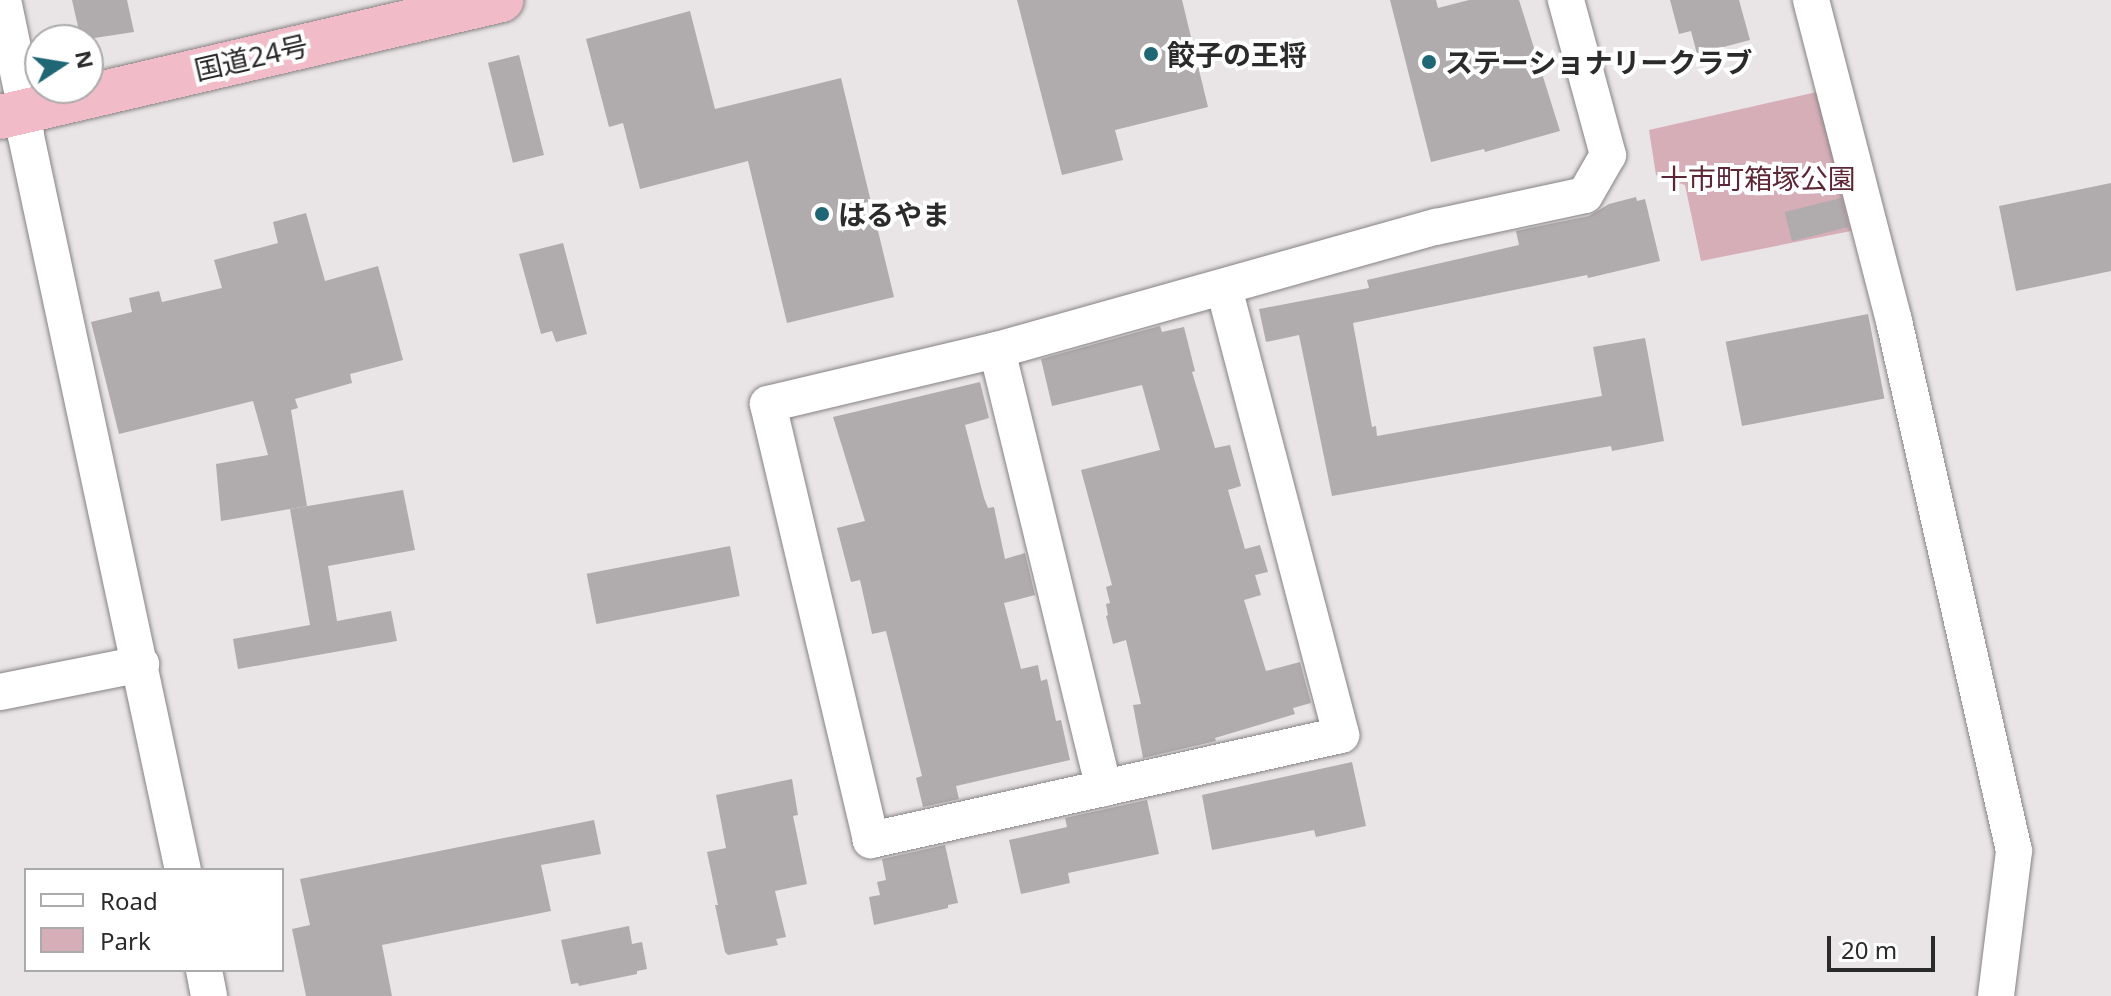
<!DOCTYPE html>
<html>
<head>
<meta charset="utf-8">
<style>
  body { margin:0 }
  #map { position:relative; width:2111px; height:996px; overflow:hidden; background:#e9e4e5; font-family:"Noto Sans","Noto Sans JP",sans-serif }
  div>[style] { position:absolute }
  .green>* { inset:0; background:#d6aeb7 }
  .building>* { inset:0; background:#b0abac; transform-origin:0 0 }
  .roads { filter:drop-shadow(0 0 2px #878384) drop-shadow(0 0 2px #878384) }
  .minor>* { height:36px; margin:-18px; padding:0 18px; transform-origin:18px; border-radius:18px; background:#fff }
  .highway>* { height:44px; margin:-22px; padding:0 22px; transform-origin:22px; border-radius:22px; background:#f2bbc8 }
  .dots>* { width:22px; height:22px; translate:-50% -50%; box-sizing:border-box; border:4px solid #fff; border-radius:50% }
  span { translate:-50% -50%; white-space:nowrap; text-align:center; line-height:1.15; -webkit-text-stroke:8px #fff; paint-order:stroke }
  .poi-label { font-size:28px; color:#2c2b2b; font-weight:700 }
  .left { translate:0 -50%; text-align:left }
  .street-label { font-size:28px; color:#2c2b2b }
  .park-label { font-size:28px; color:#5d2637 }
  .legend { position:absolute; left:24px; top:868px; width:260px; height:104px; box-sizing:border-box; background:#fff; border:2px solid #abaaaa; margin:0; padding:10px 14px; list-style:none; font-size:24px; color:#2c2b2b }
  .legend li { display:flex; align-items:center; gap:16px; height:40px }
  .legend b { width:40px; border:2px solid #abaaaa }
  .north { position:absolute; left:24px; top:24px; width:80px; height:80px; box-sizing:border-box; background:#fff; border:2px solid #abaaaa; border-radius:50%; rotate:78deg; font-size:22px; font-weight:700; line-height:32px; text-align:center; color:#2c2b2b }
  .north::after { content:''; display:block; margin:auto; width:28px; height:36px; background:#1f6775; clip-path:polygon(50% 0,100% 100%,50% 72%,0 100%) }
  .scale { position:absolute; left:1827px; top:936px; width:108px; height:36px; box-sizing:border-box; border:4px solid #2c2b2b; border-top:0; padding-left:10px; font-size:24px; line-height:28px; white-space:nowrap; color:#2c2b2b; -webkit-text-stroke:6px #fff; paint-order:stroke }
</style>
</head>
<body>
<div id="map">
  <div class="green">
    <div style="clip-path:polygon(1817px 92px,1851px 231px,1701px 261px,1685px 185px,1656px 175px,1649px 130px)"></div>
  </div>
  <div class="building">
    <div style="clip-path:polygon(72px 0,127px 0,134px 32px,81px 40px)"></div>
    <div style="clip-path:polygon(1017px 0,1182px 0,1208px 107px,1115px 130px,1123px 160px,1062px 175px)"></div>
    <div style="clip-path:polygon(1390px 0,1436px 0,1438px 8px,1469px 0,1519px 0,1560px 131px,1485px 152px,1484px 149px,1431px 162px)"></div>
    <div style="clip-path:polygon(1670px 0,1739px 0,1750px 40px,1697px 54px,1691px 31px,1679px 34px)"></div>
    <div style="clip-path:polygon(690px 11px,715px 109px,841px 78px,894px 297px,787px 323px,748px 161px,640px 189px,623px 123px,609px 127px,586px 39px)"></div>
    <div style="left:519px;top:55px;width:103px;height:32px;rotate:76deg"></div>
    <div style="clip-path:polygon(2111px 183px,2111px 271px,2016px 291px,1999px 206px)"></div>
    <div style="clip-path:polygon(1636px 197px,1637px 201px,1645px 199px,1660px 261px,1588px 278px,1587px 275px,1353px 323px,1372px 427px,1376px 426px,1377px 436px,1602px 396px,1593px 347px,1645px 338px,1664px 441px,1612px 451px,1611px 446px,1332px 496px,1299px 335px,1266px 342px,1259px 309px,1369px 288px,1367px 280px,1519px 245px,1516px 231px,1589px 216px,1609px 204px)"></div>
    <div style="left:1841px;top:198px;width:30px;height:58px;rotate:76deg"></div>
    <div style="clip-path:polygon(306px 213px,325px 281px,378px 266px,403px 360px,350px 374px,352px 383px,295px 399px,298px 408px,291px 410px,307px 506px,221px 521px,216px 464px,268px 455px,253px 401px,119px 434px,91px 322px,132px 312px,129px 298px,159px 291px,162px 302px,222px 288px,214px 260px,278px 243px,273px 222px)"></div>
    <div style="clip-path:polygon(563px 243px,587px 334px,556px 342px,552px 331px,541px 334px,519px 254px)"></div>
    <div style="left:1868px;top:314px;width:86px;height:145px;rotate:79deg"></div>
    <div style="clip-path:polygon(1160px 326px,1162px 332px,1184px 327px,1195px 371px,1192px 372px,1215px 448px,1230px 445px,1241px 486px,1228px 490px,1245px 549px,1260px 545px,1268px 572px,1255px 575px,1261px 595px,1244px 600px,1266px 671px,1300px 662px,1311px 703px,1293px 708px,1295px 714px,1215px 738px,1216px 741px,1143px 758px,1133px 705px,1141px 704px,1126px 640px,1113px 644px,1106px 616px,1108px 615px,1106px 604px,1110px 603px,1106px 587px,1112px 585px,1081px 470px,1160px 450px,1142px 385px,1052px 406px,1041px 359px)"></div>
    <div style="clip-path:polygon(980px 382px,989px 418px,965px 425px,984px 498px,988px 508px,994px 507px,1005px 559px,1025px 553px,1035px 595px,1004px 603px,1021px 669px,1038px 665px,1041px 681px,1047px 679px,1056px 721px,1061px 720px,1070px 760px,956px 786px,959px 799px,923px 807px,916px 778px,922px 776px,886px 631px,872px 634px,860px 580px,851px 582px,837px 528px,865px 521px,833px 417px)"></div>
    <div style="clip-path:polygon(403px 490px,415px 550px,328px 566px,337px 621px,391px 611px,397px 641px,238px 669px,233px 639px,310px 625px,290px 509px)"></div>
    <div style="left:730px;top:546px;width:51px;height:146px;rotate:79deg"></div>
    <div style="clip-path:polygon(1352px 762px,1366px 826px,1316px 837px,1314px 830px,1212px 850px,1202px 795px)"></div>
    <div style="clip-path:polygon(792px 779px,798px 815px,793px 816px,807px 884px,775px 891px,786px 937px,776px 939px,778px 945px,728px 955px,725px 952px,715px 905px,718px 905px,707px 852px,726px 848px,716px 795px)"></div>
    <div style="clip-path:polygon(1147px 800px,1159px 854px,1068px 873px,1070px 883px,1021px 894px,1009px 840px,1067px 827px,1065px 818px)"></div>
    <div style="clip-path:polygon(594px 820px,601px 854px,541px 865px,551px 911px,382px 945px,392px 996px,306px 996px,292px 929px,310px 925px,300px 879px)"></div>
    <div style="clip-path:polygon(945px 845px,958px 903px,948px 905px,948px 908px,874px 925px,869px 897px,880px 895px,877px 882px,886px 880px,882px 859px)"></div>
    <div style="clip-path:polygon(629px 926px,632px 944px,642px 942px,647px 969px,637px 971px,637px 974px,579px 986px,578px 983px,571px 984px,561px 940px)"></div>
  </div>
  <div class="roads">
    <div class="minor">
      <div style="left:3px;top:0;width:93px;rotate:78.2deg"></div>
      <div style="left:22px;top:91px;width:45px;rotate:84.9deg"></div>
      <div style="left:26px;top:136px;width:751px;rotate:77.93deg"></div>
      <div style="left:1811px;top:0;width:332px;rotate:75.5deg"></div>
      <div style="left:1894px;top:321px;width:543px;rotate:77.24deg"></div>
      <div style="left:2014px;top:851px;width:146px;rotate:97.1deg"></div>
      <div style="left:1224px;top:288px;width:462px;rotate:75.3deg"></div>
      <div style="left:1341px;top:735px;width:482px;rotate:167.4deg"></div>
      <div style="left:871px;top:840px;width:448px;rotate:-103.3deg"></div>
      <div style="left:768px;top:404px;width:235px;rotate:-13.3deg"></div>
      <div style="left:997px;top:350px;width:456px;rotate:-15.7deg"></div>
      <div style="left:1436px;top:227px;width:152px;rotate:-12.1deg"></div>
      <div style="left:1585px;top:195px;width:46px;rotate:-60.1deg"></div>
      <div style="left:1608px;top:155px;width:161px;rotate:-105.2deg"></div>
      <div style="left:997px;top:350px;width:451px;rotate:76.3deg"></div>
      <div style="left:0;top:692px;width:144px;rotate:-11.2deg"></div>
      <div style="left:204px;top:970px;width:26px;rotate:79deg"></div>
    </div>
    <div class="highway">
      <div style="left:0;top:117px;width:515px;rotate:-13.12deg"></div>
    </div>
  </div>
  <div class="dots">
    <div style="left:1151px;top:54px;background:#1f6775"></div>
    <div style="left:1429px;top:62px;background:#1f6775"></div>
    <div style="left:822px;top:214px;background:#1f6775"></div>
  </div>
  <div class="poi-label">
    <span class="left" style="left:1167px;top:54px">餃子の王将</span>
    <span class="left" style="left:1445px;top:62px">ステーショナリークラブ</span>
    <span class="left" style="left:838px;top:214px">はるやま</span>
  </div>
  <div class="street-label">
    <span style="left:251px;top:57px;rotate:-13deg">国道24号</span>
  </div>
  <div class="park-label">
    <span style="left:1758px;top:178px">十市町箱塚公園</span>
  </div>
  <ul class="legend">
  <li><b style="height:10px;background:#fff"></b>Road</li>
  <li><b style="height:22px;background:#d6aeb7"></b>Park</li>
  </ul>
  <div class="north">N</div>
  <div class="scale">20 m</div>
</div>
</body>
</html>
